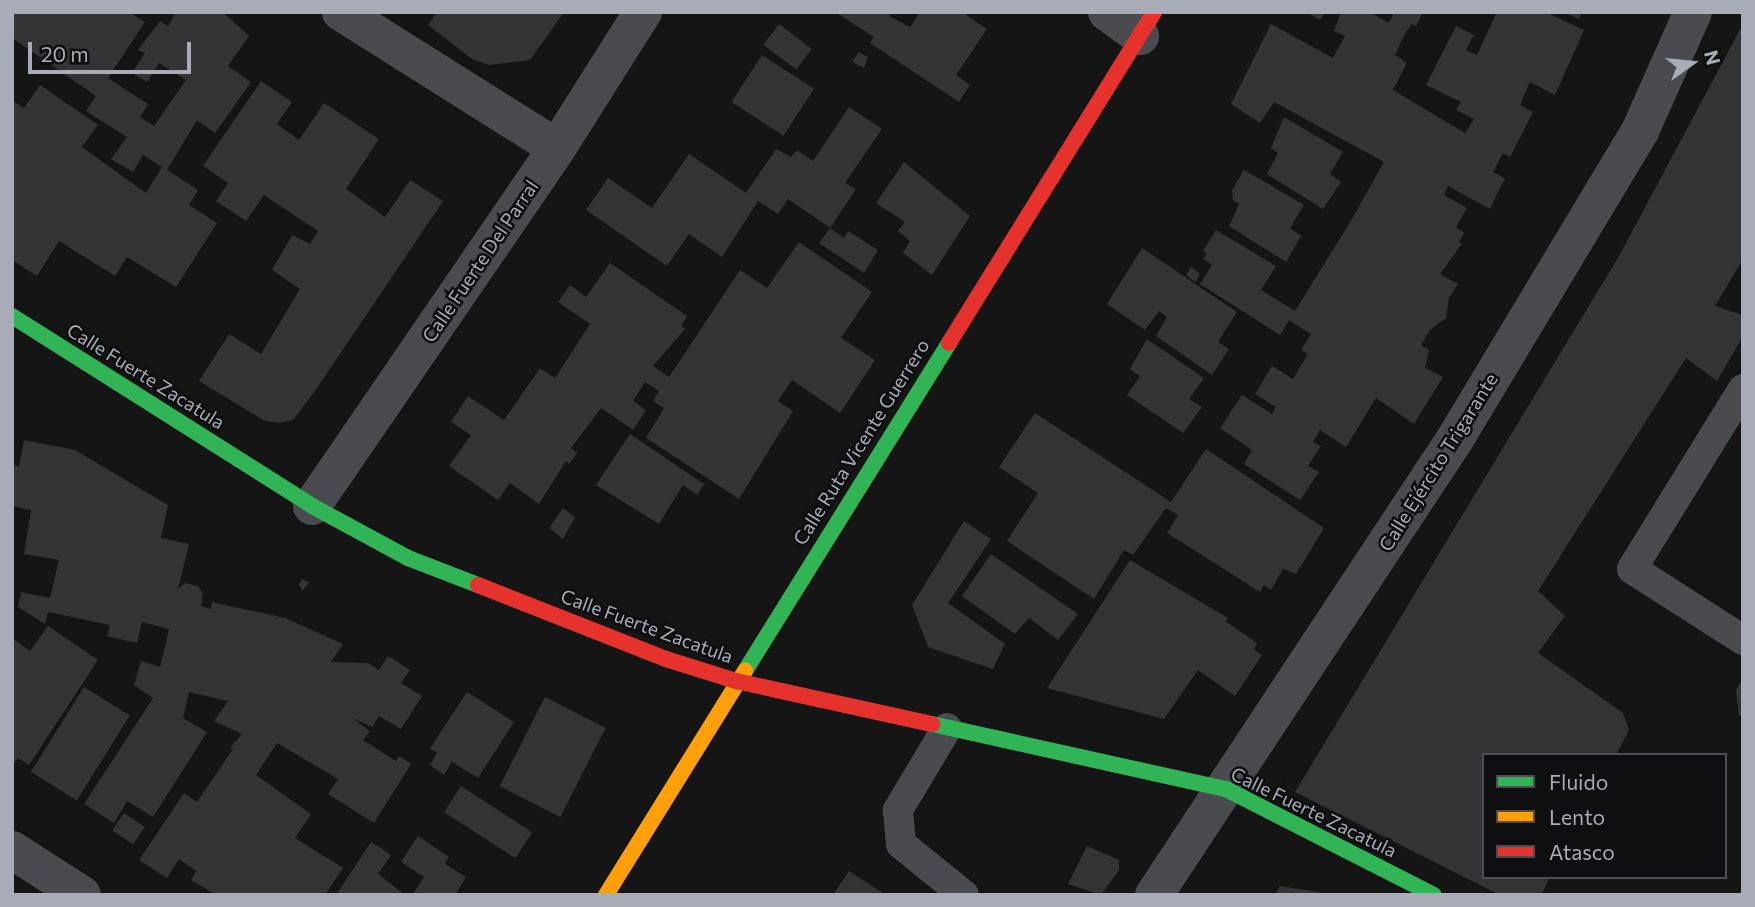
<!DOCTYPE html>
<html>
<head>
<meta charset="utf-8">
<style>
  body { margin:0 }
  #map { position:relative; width:1755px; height:907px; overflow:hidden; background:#151515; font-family:Commissioner,sans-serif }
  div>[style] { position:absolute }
  .building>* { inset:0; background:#343436; transform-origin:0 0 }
  .lane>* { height:30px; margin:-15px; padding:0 15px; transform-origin:15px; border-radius:15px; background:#494b4e }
  .street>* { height:38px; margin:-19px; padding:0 19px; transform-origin:19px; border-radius:19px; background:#494b4e }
  .fast>* { height:16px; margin:-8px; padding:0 8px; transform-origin:8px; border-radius:8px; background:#30b455 }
  .slow>* { height:16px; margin:-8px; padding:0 8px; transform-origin:8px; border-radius:8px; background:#ff9f0a }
  .jam>* { height:16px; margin:-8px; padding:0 8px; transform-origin:8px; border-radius:8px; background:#e5322d }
  span { translate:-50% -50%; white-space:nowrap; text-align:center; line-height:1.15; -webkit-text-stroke:5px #0f0f11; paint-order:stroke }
  .street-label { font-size:19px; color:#a7acb6 }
  .frame { position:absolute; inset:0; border:14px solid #a7acb6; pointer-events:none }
  .legend { position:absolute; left:1482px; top:753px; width:245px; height:126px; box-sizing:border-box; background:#0f0f11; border:2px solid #4c4e53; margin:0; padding:9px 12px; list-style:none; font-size:21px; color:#a7acb6 }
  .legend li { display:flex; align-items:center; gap:14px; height:35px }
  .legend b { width:35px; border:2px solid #4c4e53 }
  .north { position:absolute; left:1657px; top:28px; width:70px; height:70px; -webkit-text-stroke:5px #0f0f11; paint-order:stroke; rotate:75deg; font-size:19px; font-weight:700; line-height:28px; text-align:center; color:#a7acb6 }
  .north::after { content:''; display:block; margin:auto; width:24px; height:32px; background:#a7acb6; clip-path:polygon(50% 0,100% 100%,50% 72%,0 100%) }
  .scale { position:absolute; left:28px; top:42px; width:163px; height:32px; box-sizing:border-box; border:4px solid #a7acb6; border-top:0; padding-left:9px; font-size:21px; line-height:24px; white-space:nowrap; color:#a7acb6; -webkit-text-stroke:5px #0f0f11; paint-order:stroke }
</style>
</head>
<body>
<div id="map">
  <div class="building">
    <div style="clip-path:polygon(12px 12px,129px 12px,145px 22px,108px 78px,148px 104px,140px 117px,154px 126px,186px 80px,159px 63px,147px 82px,132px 73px,145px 53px,138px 50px,160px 21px,168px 26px,176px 12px,223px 12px,249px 36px,228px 66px,251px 82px,215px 133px,197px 120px,167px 170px,198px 190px,189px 205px,217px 223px,176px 287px,127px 257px,115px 276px,59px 241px,37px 276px,12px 260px,12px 100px,24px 108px,40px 85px,98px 125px,82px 147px,146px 193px,162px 167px,143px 155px,133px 172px,111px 159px,127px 137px,86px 111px,96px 96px,12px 38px)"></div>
    <div style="clip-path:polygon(437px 12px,564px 12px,530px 60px,489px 65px,472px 59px,428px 25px)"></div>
    <div style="clip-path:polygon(835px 12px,892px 12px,889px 16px,910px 27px,920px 12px,962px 12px,987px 29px,956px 75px,970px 85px,959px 102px,870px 43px,874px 37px)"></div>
    <div style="clip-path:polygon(1306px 12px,1325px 12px,1320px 20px)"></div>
    <div style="clip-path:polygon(1341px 12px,1369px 12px,1389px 23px,1393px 15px,1389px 12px,1423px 12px,1416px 26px,1412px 24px,1406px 32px,1395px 55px,1407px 63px,1393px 90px,1465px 133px,1474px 119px,1456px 110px,1461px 102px,1426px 85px,1456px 26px,1474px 35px,1466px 50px,1477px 55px,1497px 12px,1545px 12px,1584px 30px,1555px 95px,1530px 82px,1520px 105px,1533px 112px,1510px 157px,1503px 153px,1493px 172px,1505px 178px,1490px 209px,1448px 186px,1444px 195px,1467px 208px,1456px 227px,1464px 233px,1459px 242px,1462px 244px,1440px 274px,1458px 284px,1449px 298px,1446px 318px,1430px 330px,1421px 345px,1429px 350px,1425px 368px,1443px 377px,1414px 424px,1376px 398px,1346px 447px,1320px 430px,1313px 442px,1321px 446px,1308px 466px,1319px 472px,1300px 500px,1244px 464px,1252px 450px,1220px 428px,1242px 395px,1272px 414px,1276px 407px,1255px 394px,1272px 366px,1293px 379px,1308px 354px,1301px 350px,1311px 334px,1289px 320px,1280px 335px,1200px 284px,1212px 265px,1203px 259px,1207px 254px,1203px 251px,1216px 230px,1276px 266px,1261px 290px,1295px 311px,1349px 224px,1384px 162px,1274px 102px,1260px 123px,1231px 104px,1271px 24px,1333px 58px,1345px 36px,1334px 31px)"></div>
    <div style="clip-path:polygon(1563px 12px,1582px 12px,1579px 19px)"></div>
    <div style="left:779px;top:24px;width:41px;height:26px;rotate:37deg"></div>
    <div style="clip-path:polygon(1743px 24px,1743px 259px,1715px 306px,1743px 315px,1743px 336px,1717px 381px,1686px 358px,1538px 591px,1565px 616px,1538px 653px,1623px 713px,1629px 730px,1616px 755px,1484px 755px,1484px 877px,1550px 877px,1541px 895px,1500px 895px,1295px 792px,1619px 256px)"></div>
    <div style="clip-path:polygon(859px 52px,868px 57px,864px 68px,852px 62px)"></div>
    <div style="left:762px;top:55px;width:62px;height:56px;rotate:33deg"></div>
    <div style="clip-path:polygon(261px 81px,292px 102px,277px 124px,299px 140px,324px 103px,379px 139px,346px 189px,385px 217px,410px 180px,443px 201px,315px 391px,293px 420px,278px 423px,263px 420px,199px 381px,229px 334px,261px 354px,300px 289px,272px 270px,292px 235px,310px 244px,318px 231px,264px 195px,246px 221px,216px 201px,228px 183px,203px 166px)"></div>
    <div style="clip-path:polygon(849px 107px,882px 129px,845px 183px,856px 189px,830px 228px,788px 199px,778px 214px,758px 201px,722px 257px,689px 234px,667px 266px,586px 210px,608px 178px,652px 208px,689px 154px,746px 193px,776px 149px,791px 157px,797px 150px,813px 161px)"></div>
    <div style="clip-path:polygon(1284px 117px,1343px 152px,1330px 174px,1341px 182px,1323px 209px,1267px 174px,1278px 153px,1271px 148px)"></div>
    <div style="clip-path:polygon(904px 162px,970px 216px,932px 275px,903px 253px,910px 241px,898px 231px,905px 222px,876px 203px)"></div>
    <div style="clip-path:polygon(1244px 170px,1304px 205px,1290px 228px,1301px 236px,1286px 262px,1229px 226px,1239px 204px,1233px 200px,1232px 190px)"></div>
    <div style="clip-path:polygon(830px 228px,844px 238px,848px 231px,878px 250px,864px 273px,819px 243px)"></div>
    <div style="clip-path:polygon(799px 242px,872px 292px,841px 338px,875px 360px,840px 413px,792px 380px,778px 401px,793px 411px,739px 499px,646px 438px,664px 408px,653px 401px,659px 391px,645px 382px,633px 401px,646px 410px,633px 430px,601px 408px,571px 448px,577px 453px,569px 464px,566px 461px,539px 504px,510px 483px,498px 500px,449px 466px,471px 435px,451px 422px,468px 396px,504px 420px,540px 368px,555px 378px,590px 324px,558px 302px,570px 285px,586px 297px,610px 263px,687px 316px,681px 326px,685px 329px,653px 366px,669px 377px,740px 270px,767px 288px)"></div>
    <div style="clip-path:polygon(1142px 248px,1237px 312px,1218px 342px,1229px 349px,1212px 375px,1156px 336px,1167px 317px,1159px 311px,1145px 330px,1107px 304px)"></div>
    <div style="clip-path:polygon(1191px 267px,1200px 274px,1195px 282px,1186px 275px)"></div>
    <div style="clip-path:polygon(1147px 339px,1204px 378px,1189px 399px,1202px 407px,1183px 433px,1127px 395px,1140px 376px,1130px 369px)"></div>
    <div style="clip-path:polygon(1035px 413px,1171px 502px,1206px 449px,1324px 528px,1296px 574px,1283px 569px,1271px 590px,1264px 585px,1260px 592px,1167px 533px,1178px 515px,1166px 508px,1133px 555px,1124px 550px,1094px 599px,1007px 541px,1038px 493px,999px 467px)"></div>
    <div style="clip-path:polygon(630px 434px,704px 484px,697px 495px,683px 485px,659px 524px,596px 485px)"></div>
    <div style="clip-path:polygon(24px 440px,75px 450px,168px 505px,161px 538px,189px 544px,178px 589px,185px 583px,198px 586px,203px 593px,201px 606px,211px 609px,212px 602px,285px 618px,343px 644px,331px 662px,368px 663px,379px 670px,388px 656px,410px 670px,401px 683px,422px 696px,401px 729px,379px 716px,372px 727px,352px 718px,370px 731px,363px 740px,396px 761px,399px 756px,411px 764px,374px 823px,328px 794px,338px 779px,277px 743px,256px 775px,311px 814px,295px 838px,343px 868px,325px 895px,216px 895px,191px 880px,196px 871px,179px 859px,167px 878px,139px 860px,184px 793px,197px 802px,233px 749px,230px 748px,242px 734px,214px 721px,228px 701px,189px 692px,183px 718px,207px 732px,153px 817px,127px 801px,114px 823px,84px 804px,153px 698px,134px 685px,141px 661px,160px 667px,169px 629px,142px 622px,137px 643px,107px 636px,110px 625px,48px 612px,45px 624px,18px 607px,21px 592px,50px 598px,59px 560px,24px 554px,31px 510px,12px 506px,12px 465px,19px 466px)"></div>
    <div style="clip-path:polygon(563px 508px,575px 517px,563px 539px,549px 528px)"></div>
    <div style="clip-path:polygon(964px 521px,991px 539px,948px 603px,1005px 644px,993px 669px,928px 647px,912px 605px)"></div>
    <div style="clip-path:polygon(991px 554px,1078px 614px,1058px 640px,1029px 618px,1015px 634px,962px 596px)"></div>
    <div style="clip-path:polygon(1130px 560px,1228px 618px,1225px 621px,1257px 643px,1254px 650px,1262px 655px,1235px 696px,1198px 670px,1164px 719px,1047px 688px)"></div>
    <div style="clip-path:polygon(302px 579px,309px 582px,303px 591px,299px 585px)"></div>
    <div style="clip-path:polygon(48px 626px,98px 660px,29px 765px,18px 758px,12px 766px,12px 638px,30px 651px)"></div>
    <div style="clip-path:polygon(1743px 677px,1743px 716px,1739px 715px,1736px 690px)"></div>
    <div style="left:84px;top:687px;width:54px;height:100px;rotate:32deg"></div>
    <div style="clip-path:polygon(467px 692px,514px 722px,478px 778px,452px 762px,444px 775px,430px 765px,437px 753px,430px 748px)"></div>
    <div style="left:545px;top:697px;width:68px;height:100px;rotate:27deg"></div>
    <div style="left:461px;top:786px;width:85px;height:31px;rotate:33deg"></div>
    <div style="left:124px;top:813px;width:25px;height:21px;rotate:34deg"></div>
    <div style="clip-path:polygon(418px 836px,449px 857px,445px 864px,466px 877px,455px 895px,412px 895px,424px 877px,401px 862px)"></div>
    <div style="clip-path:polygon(371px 842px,391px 855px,378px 874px,405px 895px,336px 895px)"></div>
    <div style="clip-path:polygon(1087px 846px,1119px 860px,1119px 870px,1101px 895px,1068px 884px)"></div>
    <div style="clip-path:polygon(849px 871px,886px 895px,833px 895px)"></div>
    <div style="clip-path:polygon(1280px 886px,1319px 892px,1324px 895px,1275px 895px)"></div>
  </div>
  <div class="lane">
    <div style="left:1743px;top:389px;width:211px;rotate:121.7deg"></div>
    <div style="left:1632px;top:569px;width:132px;rotate:32.6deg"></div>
    <div style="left:947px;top:728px;width:96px;rotate:120.9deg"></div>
    <div style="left:898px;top:810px;width:34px;rotate:85deg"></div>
    <div style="left:901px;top:844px;width:81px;rotate:39deg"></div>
  </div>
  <div class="street">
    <div style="left:341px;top:12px;width:255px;rotate:32.2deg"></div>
    <div style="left:1107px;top:12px;width:41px;rotate:36deg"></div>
    <div style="left:312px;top:506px;width:434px;rotate:-55.6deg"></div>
    <div style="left:557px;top:148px;width:161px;rotate:-57.7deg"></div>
    <div style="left:12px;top:850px;width:83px;rotate:32.7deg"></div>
    <div style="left:1154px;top:895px;width:546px;rotate:-56.57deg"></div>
    <div style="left:1455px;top:439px;width:359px;rotate:-59deg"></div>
    <div style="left:1640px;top:131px;width:130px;rotate:-66deg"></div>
  </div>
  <div class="fast">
    <div style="left:12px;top:316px;width:355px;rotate:32.3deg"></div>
    <div style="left:312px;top:506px;width:109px;rotate:28.4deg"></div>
    <div style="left:408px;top:558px;width:75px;rotate:21.1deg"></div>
    <div style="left:745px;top:671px;width:386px;rotate:-58.1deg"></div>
    <div style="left:932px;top:724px;width:301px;rotate:12.5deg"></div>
    <div style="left:1226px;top:789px;width:233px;rotate:27deg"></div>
  </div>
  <div class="slow">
    <div style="left:606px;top:895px;width:264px;rotate:-58.2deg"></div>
  </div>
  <div class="jam">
    <div style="left:949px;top:343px;width:389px;rotate:-58.2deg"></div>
    <div style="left:478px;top:585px;width:202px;rotate:21.5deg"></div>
    <div style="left:666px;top:659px;width:73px;rotate:17.4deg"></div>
    <div style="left:736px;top:681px;width:201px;rotate:12.4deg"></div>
  </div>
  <div class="street-label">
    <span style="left:480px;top:261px;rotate:-56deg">Calle Fuerte Del Parral</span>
    <span style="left:146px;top:376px;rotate:32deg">Calle Fuerte Zacatula</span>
    <span style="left:861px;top:442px;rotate:-58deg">Calle Ruta Vicente Guerrero</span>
    <span style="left:1438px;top:462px;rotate:-58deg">Calle Ejército Trigarante</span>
    <span style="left:647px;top:626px;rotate:20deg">Calle Fuerte Zacatula</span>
    <span style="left:1314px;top:812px;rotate:26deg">Calle Fuerte Zacatula</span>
  </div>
  <div class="frame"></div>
  <ul class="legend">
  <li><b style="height:9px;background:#30b455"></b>Fluido</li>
  <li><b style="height:9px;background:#ff9f0a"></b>Lento</li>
  <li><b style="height:9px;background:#e5322d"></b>Atasco</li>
  </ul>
  <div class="north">N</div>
  <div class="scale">20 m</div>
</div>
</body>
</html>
